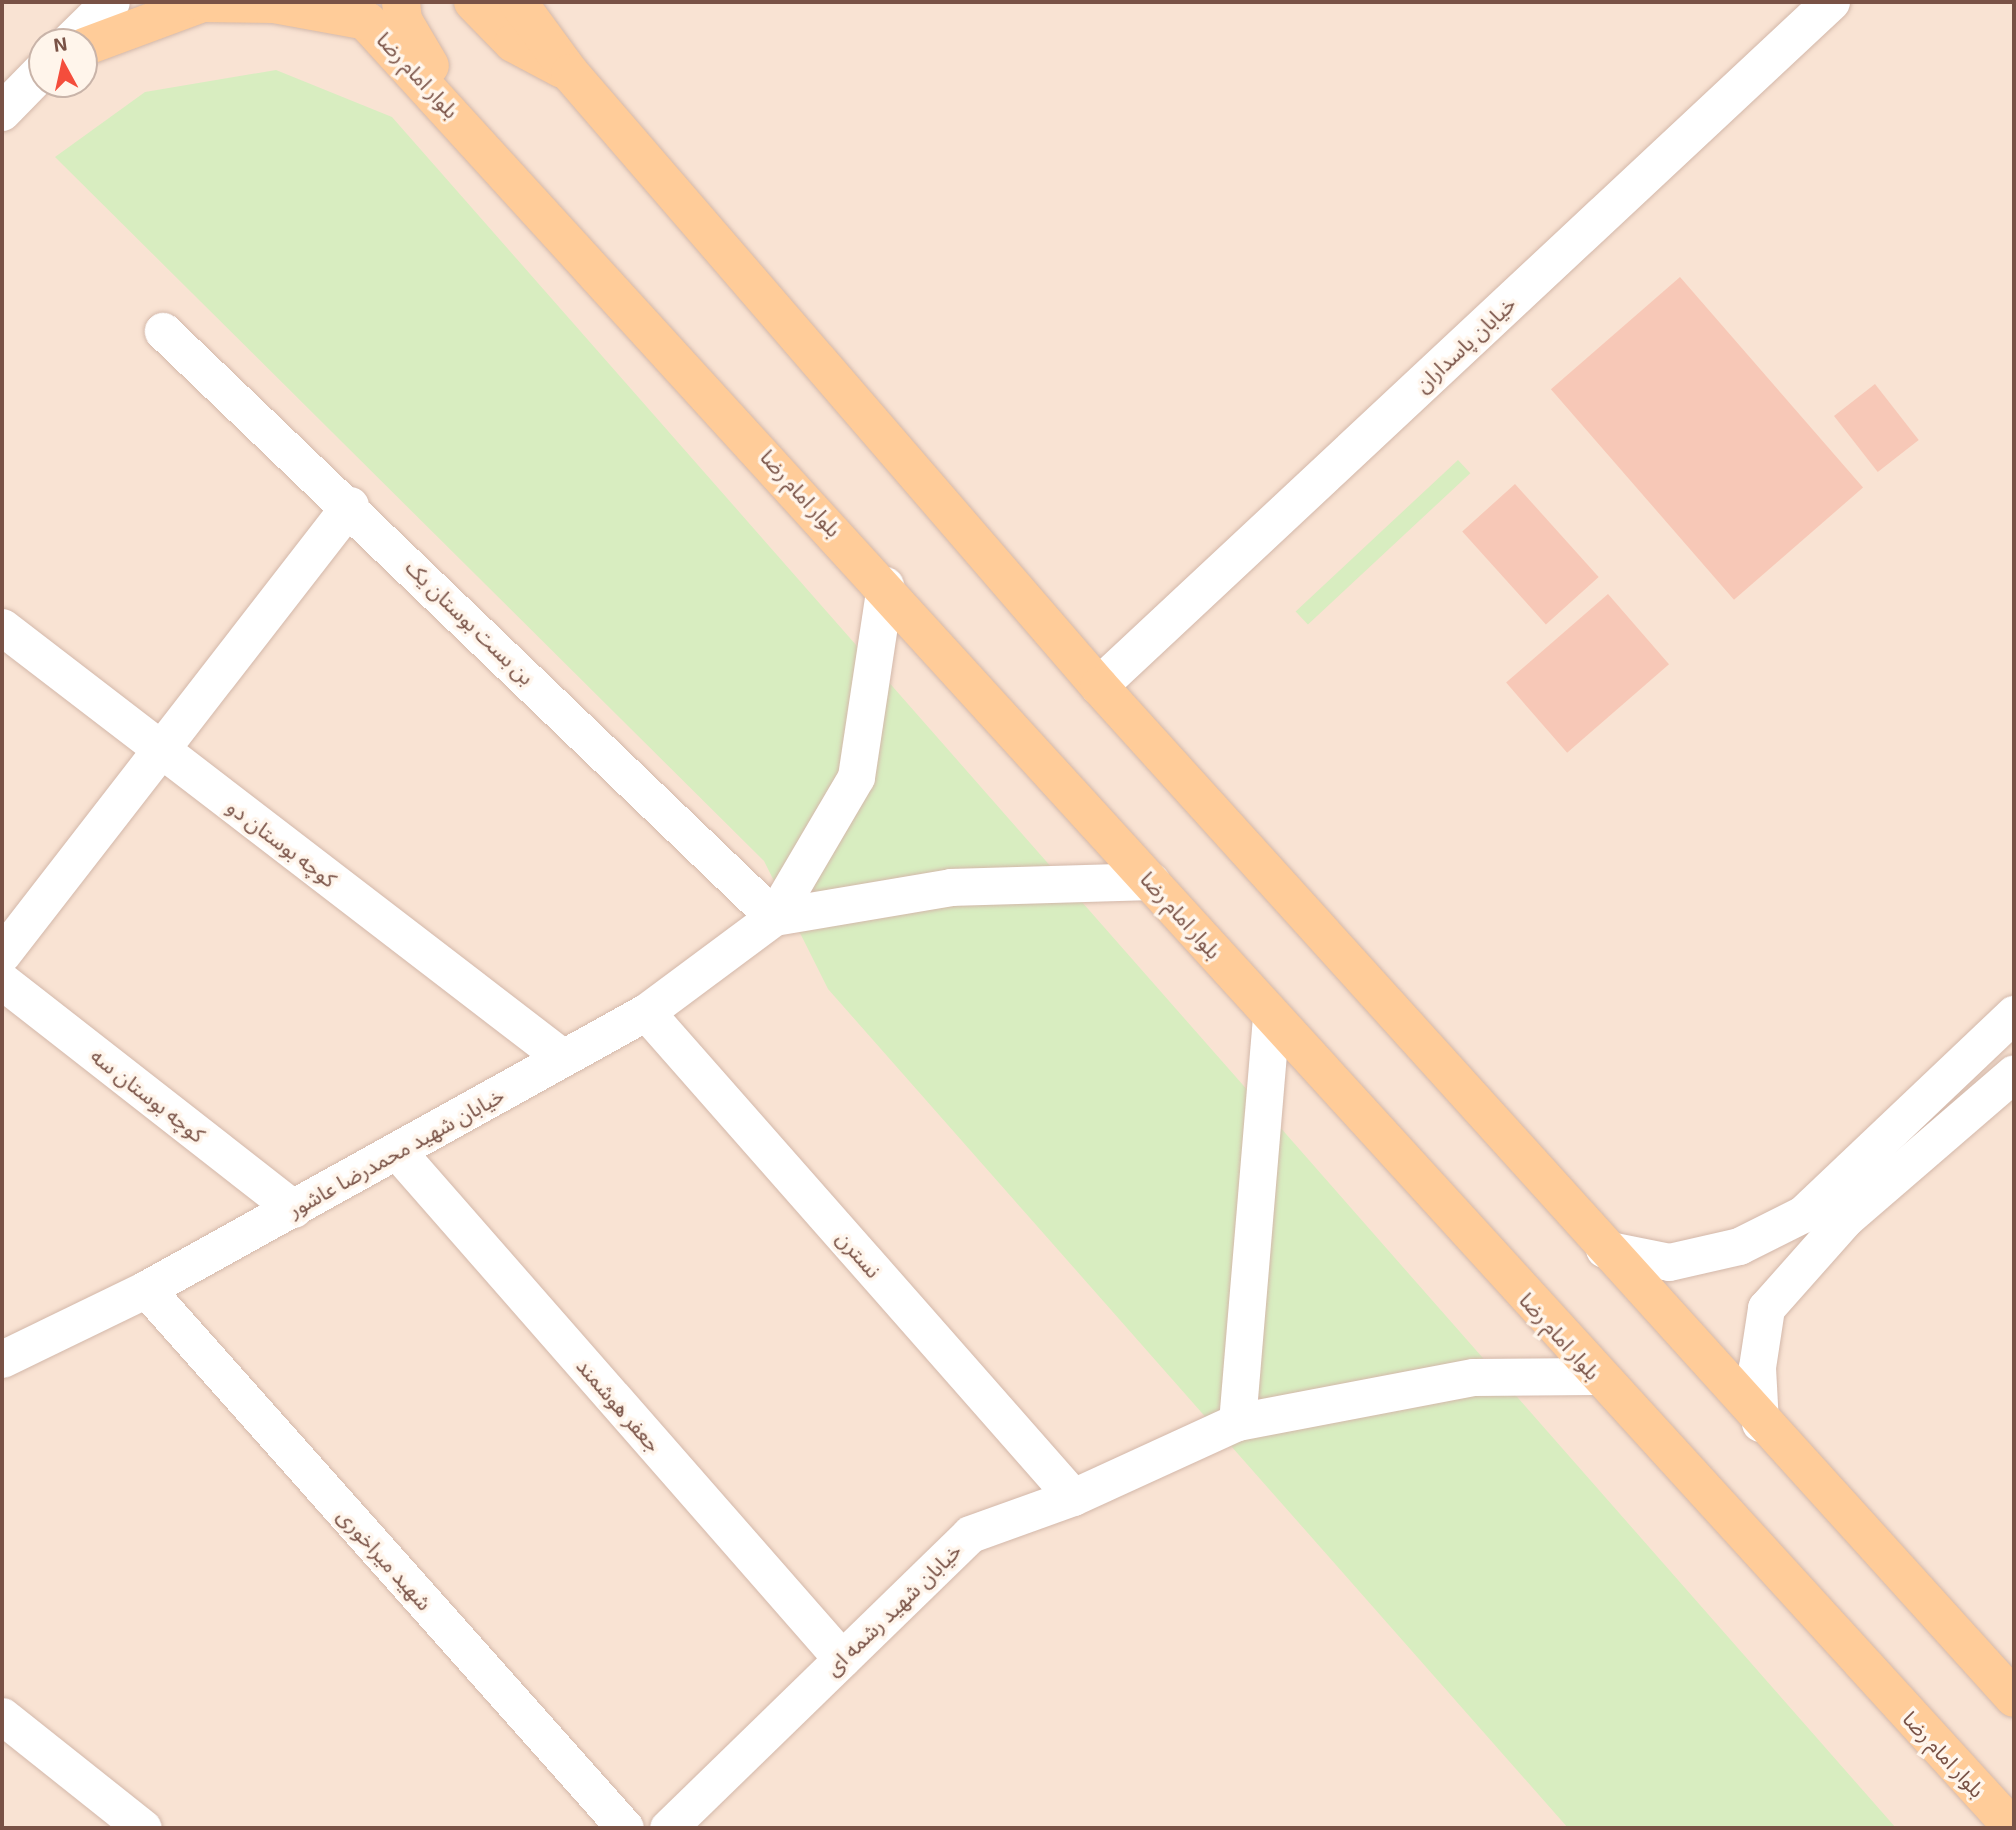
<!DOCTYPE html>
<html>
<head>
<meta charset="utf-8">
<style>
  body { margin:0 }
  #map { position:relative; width:2016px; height:1830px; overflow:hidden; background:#fef0e3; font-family:"Exo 2","Noto Sans Arabic",sans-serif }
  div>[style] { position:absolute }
  .residential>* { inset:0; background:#f9e3d3 }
  .green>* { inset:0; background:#d8edc0; transform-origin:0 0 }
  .building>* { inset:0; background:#f7c8b7; transform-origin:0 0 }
  .roads { filter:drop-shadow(0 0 2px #d3b8aa) drop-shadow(0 0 2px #d3b8aa) }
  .minor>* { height:37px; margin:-18.5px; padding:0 18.5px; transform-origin:18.5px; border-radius:18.5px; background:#fff }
  .tertiary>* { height:38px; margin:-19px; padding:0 19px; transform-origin:19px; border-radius:19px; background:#fff }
  .secondary>* { height:38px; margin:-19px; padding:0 19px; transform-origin:19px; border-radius:19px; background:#fff }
  .primary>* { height:38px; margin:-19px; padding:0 19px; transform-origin:19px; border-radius:19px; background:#fc9 }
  span { translate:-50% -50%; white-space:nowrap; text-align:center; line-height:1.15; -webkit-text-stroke:7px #fff5eb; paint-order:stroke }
  .street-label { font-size:21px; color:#795246 }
  .frame { position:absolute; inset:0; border:4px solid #795246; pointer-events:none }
  .north { position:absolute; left:28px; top:28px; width:70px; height:70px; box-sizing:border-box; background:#fff5eb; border:2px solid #c9b4a9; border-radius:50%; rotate:352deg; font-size:19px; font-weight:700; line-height:28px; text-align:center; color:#795246 }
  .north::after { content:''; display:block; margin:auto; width:24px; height:32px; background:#f44d3c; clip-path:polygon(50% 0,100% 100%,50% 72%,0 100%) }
</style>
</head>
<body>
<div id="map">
  <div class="residential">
    <div style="clip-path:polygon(evenodd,2px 2px,2014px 2px,2014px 1828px,2px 1828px,2px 2px,42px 42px,84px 42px,84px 84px,42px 84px,42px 42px)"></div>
  </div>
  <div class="green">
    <div style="clip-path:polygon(276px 70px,392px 117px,1896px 1828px,1568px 1828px,828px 989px,764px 861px,55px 157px,145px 92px)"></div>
    <div style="left:1458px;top:460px;width:18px;height:222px;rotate:47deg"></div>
  </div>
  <div class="building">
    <div style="left:1680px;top:277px;width:279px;height:171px;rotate:49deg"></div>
    <div style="left:1875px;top:384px;width:71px;height:52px;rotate:52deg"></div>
    <div style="left:1515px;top:484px;width:125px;height:71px;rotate:48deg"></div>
    <div style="left:1608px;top:594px;width:93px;height:135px;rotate:49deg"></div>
  </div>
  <div class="roads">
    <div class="minor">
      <div style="left:885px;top:585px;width:194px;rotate:98.6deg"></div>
      <div style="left:856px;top:777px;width:162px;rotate:120.4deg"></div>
      <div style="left:774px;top:917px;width:180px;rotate:-9.6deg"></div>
      <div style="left:951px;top:887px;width:200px;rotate:-1.7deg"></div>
      <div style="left:2px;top:627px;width:707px;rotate:37.53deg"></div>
      <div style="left:2px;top:954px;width:568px;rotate:-52.22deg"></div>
      <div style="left:2px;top:981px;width:370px;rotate:38deg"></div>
      <div style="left:646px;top:1012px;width:646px;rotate:48.64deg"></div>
      <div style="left:397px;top:1151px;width:675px;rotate:48.78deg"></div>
      <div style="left:1604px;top:1249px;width:66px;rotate:11.3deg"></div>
      <div style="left:1669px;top:1262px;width:72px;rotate:-12.9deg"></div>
      <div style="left:1739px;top:1246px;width:72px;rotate:-26.6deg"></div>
      <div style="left:1803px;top:1214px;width:291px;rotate:-43.5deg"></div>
      <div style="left:146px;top:1289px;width:721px;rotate:48.37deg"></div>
      <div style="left:2px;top:1359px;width:160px;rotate:-25.9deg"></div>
      <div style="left:146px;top:1289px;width:572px;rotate:-28.99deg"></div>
      <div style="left:646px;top:1012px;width:159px;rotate:-36.6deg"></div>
      <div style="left:774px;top:917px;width:847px;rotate:-136.2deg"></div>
      <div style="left:1237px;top:1422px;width:408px;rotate:-85.2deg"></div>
      <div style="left:1760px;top:1423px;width:56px;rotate:-93.1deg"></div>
      <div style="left:1757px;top:1367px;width:60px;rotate:-81.3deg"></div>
      <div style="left:1766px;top:1308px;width:119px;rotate:-48.4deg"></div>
      <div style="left:1845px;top:1219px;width:223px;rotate:-40.8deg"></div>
      <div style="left:2px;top:1716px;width:180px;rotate:38.5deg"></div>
      <div style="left:668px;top:1828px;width:421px;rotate:-44.2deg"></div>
      <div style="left:970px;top:1534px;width:109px;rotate:-19.8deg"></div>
      <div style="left:1073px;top:1497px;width:180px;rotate:-24.6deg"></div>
      <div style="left:1237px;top:1422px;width:240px;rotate:-10.8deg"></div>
      <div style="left:1473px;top:1377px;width:123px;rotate:-0.5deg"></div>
    </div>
    <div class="tertiary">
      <div style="left:1099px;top:686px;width:1002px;rotate:-43.06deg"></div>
    </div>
    <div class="secondary">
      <div style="left:70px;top:42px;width:57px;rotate:-44.3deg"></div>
      <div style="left:2px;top:112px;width:57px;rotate:-45.7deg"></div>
    </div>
    <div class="primary">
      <div style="left:348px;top:2px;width:2471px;rotate:47.64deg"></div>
      <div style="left:401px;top:2px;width:18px;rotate:84deg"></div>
      <div style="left:403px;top:20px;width:53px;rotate:59.6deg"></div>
      <div style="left:473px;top:2px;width:57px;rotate:45.7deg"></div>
      <div style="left:513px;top:43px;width:55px;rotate:28deg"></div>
      <div style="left:518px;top:2px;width:88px;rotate:53.8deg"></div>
      <div style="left:570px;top:73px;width:810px;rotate:49.21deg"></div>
      <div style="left:1099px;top:686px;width:1364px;rotate:47.88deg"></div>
      <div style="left:84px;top:47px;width:126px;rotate:-20.4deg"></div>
      <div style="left:202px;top:3px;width:72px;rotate:0.8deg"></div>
      <div style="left:274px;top:4px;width:95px;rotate:10.4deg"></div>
    </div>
  </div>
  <div class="street-label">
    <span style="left:418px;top:75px;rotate:47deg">بلوار امام رضا</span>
    <span style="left:1465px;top:344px;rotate:-43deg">خیابان پاسداران</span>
    <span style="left:801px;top:493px;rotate:48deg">بلوار امام رضا</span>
    <span style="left:470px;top:622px;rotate:44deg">بن بست بوستان یک</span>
    <span style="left:282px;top:843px;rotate:37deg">کوچه بوستان دو</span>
    <span style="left:1181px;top:915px;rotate:48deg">بلوار امام رضا</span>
    <span style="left:148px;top:1095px;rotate:38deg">کوچه بوستان سه</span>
    <span style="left:396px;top:1152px;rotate:-29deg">خیابان شهید محمدرضا عاشور</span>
    <span style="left:859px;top:1254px;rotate:49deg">نسترن</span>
    <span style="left:1560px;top:1336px;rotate:48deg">بلوار امام رضا</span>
    <span style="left:619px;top:1405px;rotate:49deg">جعفر هوشمند</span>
    <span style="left:385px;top:1559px;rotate:48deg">شهید میراخوری</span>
    <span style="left:893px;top:1609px;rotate:-44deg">خیابان شهید رشمه ای</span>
    <span style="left:1944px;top:1754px;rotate:47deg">بلوار امام رضا</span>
  </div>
  <div class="frame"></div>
  <div class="north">N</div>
</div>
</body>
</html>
